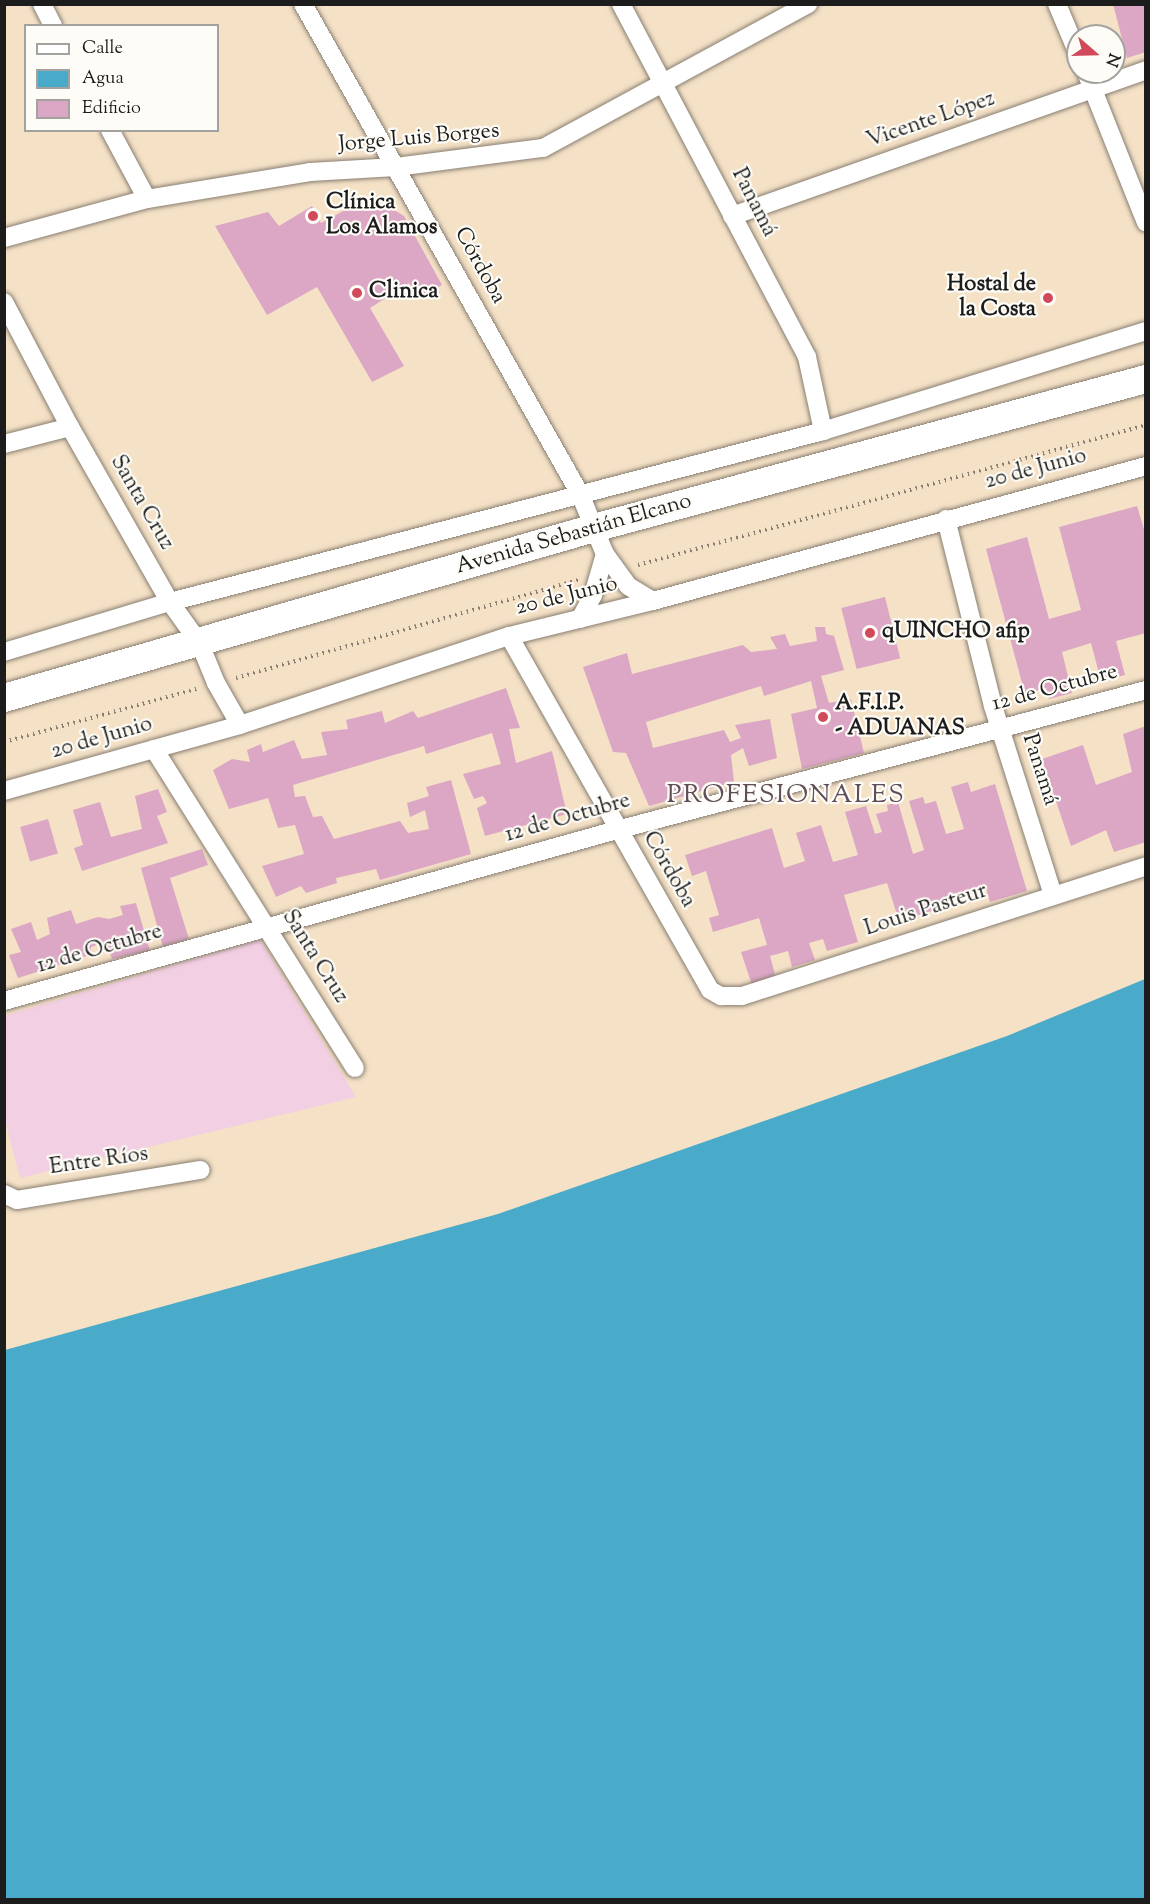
<!DOCTYPE html>
<html>
<head>
<meta charset="utf-8">
<style>
  body { margin:0 }
  #map { position:relative; width:1150px; height:1904px; overflow:hidden; background:#f4e1c6; font-family:"Sorts Mill Goudy",serif }
  div>[style] { position:absolute }
  .built>* { inset:0; background:#f2cfe2 }
  .water>* { inset:0; background:#4aaac9 }
  .building>* { inset:0; background:#dca7c5; transform-origin:0 0 }
  .path>* { height:4px; margin-top:-2px; transform-origin:0; background:repeating-linear-gradient(90deg,#887e71 0 1.5px,transparent 0 6px) }
  .roads { filter:drop-shadow(0 0 2px #887e71) drop-shadow(0 0 2px #887e71) }
  .minor>* { height:18px; margin:-9px; padding:0 9px; transform-origin:9px; border-radius:9px; background:#fff }
  .primary>* { height:28px; margin:-14px; padding:0 14px; transform-origin:14px; border-radius:14px; background:#fff }
  .dots>* { width:16px; height:16px; translate:-50% -50%; box-sizing:border-box; border:3px solid #fdfcf7; border-radius:50% }
  span { translate:-50% -50%; white-space:nowrap; text-align:center; line-height:1.15; -webkit-text-stroke:4.5px #fdfcf7; paint-order:stroke }
  .street-label { font-size:22px; color:#1c1c1c }
  .poi-label { font-size:22px; color:#1c1c1c; font-weight:700 }
  .left { translate:0 -50%; text-align:left }
  .right { translate:-100% -50%; text-align:right }
  .quarter-label { font-size:26px; color:#5f4d57; letter-spacing:1.5px }
  .frame { position:absolute; inset:0; border:6px solid #1c1c1c; pointer-events:none }
  .legend { position:absolute; left:24px; top:24px; width:195px; height:108px; box-sizing:border-box; background:#fdfcf7; border:2px solid #a3a29f; margin:0; padding:8px 10px; list-style:none; font-size:18px; color:#1c1c1c }
  .legend li { display:flex; align-items:center; gap:12px; height:30px }
  .legend b { width:30px; border:2px solid #a3a29f }
  .north { position:absolute; left:1066px; top:24px; width:60px; height:60px; box-sizing:border-box; background:#fdfcf7; border:2px solid #a3a29f; border-radius:50%; rotate:110deg; font-size:16px; font-weight:700; line-height:24px; text-align:center; color:#1c1c1c }
  .north::after { content:''; display:block; margin:auto; width:21px; height:27px; background:#d1495b; clip-path:polygon(50% 0,100% 100%,50% 72%,0 100%) }
</style>
</head>
<body>
<div id="map">
  <div class="built">
    <div style="clip-path:polygon(260px 939px,356px 1097px,20px 1178px,5px 1120px,4px 1016px)"></div>
  </div>
  <div class="water">
    <div style="clip-path:polygon(1145px 979px,1145px 1899px,5px 1899px,5px 1350px,498px 1214px,1007px 1036px)"></div>
  </div>
  <div class="building">
    <div style="clip-path:polygon(1113px 4px,1146px 4px,1146px 52px,1127px 58px)"></div>
    <div style="clip-path:polygon(386px 205px,404px 216px,442px 285px,418px 299px,409px 283px,370px 308px,404px 366px,372px 382px,317px 287px,267px 315px,215px 226px,268px 212px,279px 226px,312px 206px,321px 223px,345px 210px)"></div>
    <div style="clip-path:polygon(1137px 506px,1146px 536px,1146px 633px,1116px 641px,1125px 675px,1101px 681px,1091px 643px,1062px 652px,1072px 693px,1049px 699px,1046px 688px,1025px 694px,986px 549px,1027px 537px,1049px 619px,1081px 610px,1059px 527px)"></div>
    <div style="left:885px;top:597px;width:63px;height:45px;rotate:76deg"></div>
    <div style="clip-path:polygon(815px 627px,825px 627px,826px 634px,834px 636px,844px 670px,821px 676px,829px 703px,851px 699px,864px 753px,802px 769px,791px 714px,817px 708px,811px 681px,764px 696px,761px 686px,646px 722px,653px 748px,724px 730px,730px 742px,741px 738px,735px 725px,770px 719px,777px 758px,749px 766px,743px 748px,731px 755px,734px 782px,649px 806px,626px 753px,613px 752px,583px 667px,627px 653px,632px 674px,743px 645px,751px 652px,777px 649px,770px 637px,785px 634px,790px 646px,817px 641px)"></div>
    <div style="clip-path:polygon(506px 688px,520px 728px,509px 729px,516px 763px,552px 751px,567px 814px,485px 836px,477px 808px,487px 803px,483px 796px,474px 799px,463px 774px,501px 764px,492px 733px,426px 754px,424px 746px,293px 785px,295px 797px,305px 796px,313px 817px,322px 816px,334px 839px,400px 821px,408px 833px,429px 829px,425px 810px,410px 817px,407px 803px,429px 796px,426px 787px,451px 780px,471px 854px,380px 880px,376px 869px,336px 878px,337px 883px,306px 893px,301px 886px,276px 897px,262px 866px,304px 854px,295px 825px,278px 828px,268px 798px,229px 809px,213px 770px,232px 759px,250px 762px,247px 750px,261px 744px,263px 752px,294px 740px,302px 759px,327px 755px,321px 732px,348px 729px,346px 720px,382px 711px,385px 723px,413px 711px,418px 718px)"></div>
    <div style="clip-path:polygon(1146px 726px,1146px 842px,1114px 852px,1106px 830px,1071px 846px,1042px 759px,1083px 745px,1096px 785px,1132px 772px,1123px 734px)"></div>
    <div style="clip-path:polygon(968px 782px,971px 792px,995px 784px,1027px 891px,990px 902px,985px 885px,942px 898px,945px 907px,899px 921px,887px 883px,844px 895px,858px 942px,827px 951px,823px 939px,809px 943px,815px 960px,792px 967px,788px 951px,770px 956px,776px 978px,752px 985px,741px 952px,767px 945px,759px 918px,713px 932px,709px 918px,719px 915px,706px 871px,692px 876px,685px 855px,772px 828px,784px 868px,805px 861px,796px 833px,821px 825px,833px 862px,858px 855px,845px 812px,866px 806px,875px 834px,882px 832px,876px 814px,888px 811px,887px 805px,898px 802px,913px 854px,924px 850px,909px 801px,923px 797px,925px 804px,936px 801px,946px 834px,964px 829px,951px 787px)"></div>
    <div style="clip-path:polygon(158px 789px,167px 812px,157px 816px,168px 843px,82px 871px,74px 848px,83px 845px,73px 810px,100px 802px,111px 837px,142px 829px,135px 796px)"></div>
    <div style="left:48px;top:819px;width:36px;height:29px;rotate:74deg"></div>
    <div style="clip-path:polygon(202px 849px,208px 865px,170px 878px,189px 939px,163px 947px,141px 868px)"></div>
    <div style="clip-path:polygon(136px 903px,150px 951px,112px 959px,106px 942px,91px 947px,90px 955px,18px 978px,9px 955px,21px 952px,11px 929px,31px 922px,37px 940px,50px 934px,47px 918px,71px 910px,76px 924px,98px 917px,109px 919px,123px 915px,120px 906px)"></div>
  </div>
  <div class="path">
    <div style="left:638px;top:565px;width:527px;rotate:-15.41deg"></div>
    <div style="left:236px;top:678px;width:356px;rotate:-16deg"></div>
    <div style="left:4px;top:742px;width:200px;rotate:-15.4deg"></div>
  </div>
  <div class="roads">
    <div class="minor">
      <div style="left:42px;top:4px;width:25px;rotate:63deg"></div>
      <div style="left:303px;top:4px;width:563px;rotate:60.52deg"></div>
      <div style="left:580px;top:494px;width:65px;rotate:67.4deg"></div>
      <div style="left:605px;top:554px;width:43px;rotate:106.3deg"></div>
      <div style="left:593px;top:595px;width:27px;rotate:118deg"></div>
      <div style="left:621px;top:4px;width:399px;rotate:62.2deg"></div>
      <div style="left:807px;top:357px;width:76px;rotate:77.8deg"></div>
      <div style="left:1057px;top:4px;width:54px;rotate:67.2deg"></div>
      <div style="left:1086px;top:72px;width:162px;rotate:68.3deg"></div>
      <div style="left:110px;top:130px;width:78px;rotate:61.8deg"></div>
      <div style="left:732px;top:216px;width:439px;rotate:-19.4deg"></div>
      <div style="left:4px;top:238px;width:148px;rotate:-15.3deg"></div>
      <div style="left:147px;top:199px;width:165px;rotate:-9.4deg"></div>
      <div style="left:310px;top:172px;width:86px;rotate:-3.3deg"></div>
      <div style="left:396px;top:167px;width:148px;rotate:-7.4deg"></div>
      <div style="left:543px;top:148px;width:302px;rotate:-28.5deg"></div>
      <div style="left:4px;top:302px;width:141px;rotate:62.2deg"></div>
      <div style="left:70px;top:427px;width:202px;rotate:60.3deg"></div>
      <div style="left:170px;top:602px;width:52px;rotate:54.5deg"></div>
      <div style="left:200px;top:644px;width:42px;rotate:67.7deg"></div>
      <div style="left:216px;top:683px;width:48px;rotate:60.3deg"></div>
      <div style="left:4px;top:444px;width:68px;rotate:-14.4deg"></div>
      <div style="left:946px;top:519px;width:193px;rotate:75.9deg"></div>
      <div style="left:993px;top:706px;width:198px;rotate:72.4deg"></div>
      <div style="left:605px;top:554px;width:39px;rotate:54deg"></div>
      <div style="left:628px;top:586px;width:29px;rotate:31deg"></div>
      <div style="left:509px;top:636px;width:407px;rotate:60.4deg"></div>
      <div style="left:710px;top:990px;width:13px;rotate:29deg"></div>
      <div style="left:721px;top:996px;width:21px"></div>
      <div style="left:742px;top:996px;width:424px;rotate:-17.8deg"></div>
      <div style="left:4px;top:652px;width:173px;rotate:-16.8deg"></div>
      <div style="left:170px;top:602px;width:675px;rotate:-14.67deg"></div>
      <div style="left:823px;top:431px;width:338px;rotate:-17.2deg"></div>
      <div style="left:154px;top:749px;width:377px;rotate:57.8deg"></div>
      <div style="left:4px;top:791px;width:245px;rotate:-15.6deg"></div>
      <div style="left:240px;top:725px;width:283px;rotate:-18.3deg"></div>
      <div style="left:509px;top:636px;width:148px;rotate:-13.7deg"></div>
      <div style="left:653px;top:601px;width:511px;rotate:-15.31deg"></div>
      <div style="left:4px;top:1001px;width:636px;rotate:-15.59deg"></div>
      <div style="left:617px;top:830px;width:547px;rotate:-14.82deg"></div>
      <div style="left:4px;top:1194px;width:14px;rotate:25deg"></div>
      <div style="left:17px;top:1200px;width:186px;rotate:-9.3deg"></div>
    </div>
    <div class="primary">
      <div style="left:4px;top:698px;width:614px;rotate:-16.07deg"></div>
      <div style="left:594px;top:528px;width:572px;rotate:-15.11deg"></div>
    </div>
  </div>
  <div class="dots">
    <div style="left:313px;top:216px;background:#d1495b"></div>
    <div style="left:357px;top:293px;background:#d1495b"></div>
    <div style="left:1048px;top:298px;background:#d1495b"></div>
    <div style="left:870px;top:633px;background:#d1495b"></div>
    <div style="left:823px;top:717px;background:#d1495b"></div>
  </div>
  <div class="street-label">
    <span style="left:931px;top:121px;rotate:-19deg">Vicente López</span>
    <span style="left:419px;top:139px;rotate:-5deg">Jorge Luis Borges</span>
    <span style="left:753px;top:203px;rotate:63deg">Panamá</span>
    <span style="left:479px;top:266px;rotate:61deg">Córdoba</span>
    <span style="left:1036px;top:470px;rotate:-15deg">20 de Junio</span>
    <span style="left:141px;top:503px;rotate:60deg">Santa Cruz</span>
    <span style="left:574px;top:535px;rotate:-16deg">Avenida Sebastián Elcano</span>
    <span style="left:567px;top:597px;rotate:-14deg">20 de Junio</span>
    <span style="left:1055px;top:689px;rotate:-15deg">12 de Octubre</span>
    <span style="left:102px;top:739px;rotate:-16deg">20 de Junio</span>
    <span style="left:1039px;top:770px;rotate:72deg">Panamá</span>
    <span style="left:568px;top:819px;rotate:-16deg">12 de Octubre</span>
    <span style="left:668px;top:870px;rotate:60deg">Córdoba</span>
    <span style="left:926px;top:911px;rotate:-18deg">Louis Pasteur</span>
    <span style="left:100px;top:950px;rotate:-16deg">12 de Octubre</span>
    <span style="left:314px;top:957px;rotate:58deg">Santa Cruz</span>
    <span style="left:99px;top:1162px;rotate:-8deg">Entre Ríos</span>
  </div>
  <div class="poi-label">
    <span class="left" style="left:326px;top:216px">Clínica<br>Los Alamos</span>
    <span class="right" style="left:1036px;top:298px">Hostal de<br>la Costa</span>
    <span class="left" style="left:369px;top:293px">Clinica</span>
    <span class="left" style="left:882px;top:633px">qUINCHO afip</span>
    <span class="left" style="left:835px;top:717px">A.F.I.P.<br>- ADUANAS</span>
  </div>
  <div class="quarter-label">
    <span style="left:786px;top:796px">PROFESIONALES</span>
  </div>
  <div class="frame"></div>
  <ul class="legend">
  <li><b style="height:8px;background:#fff"></b>Calle</li>
  <li><b style="height:16px;background:#4aaac9"></b>Agua</li>
  <li><b style="height:16px;background:#dca7c5"></b>Edificio</li>
  </ul>
  <div class="north">N</div>
</div>
</body>
</html>
